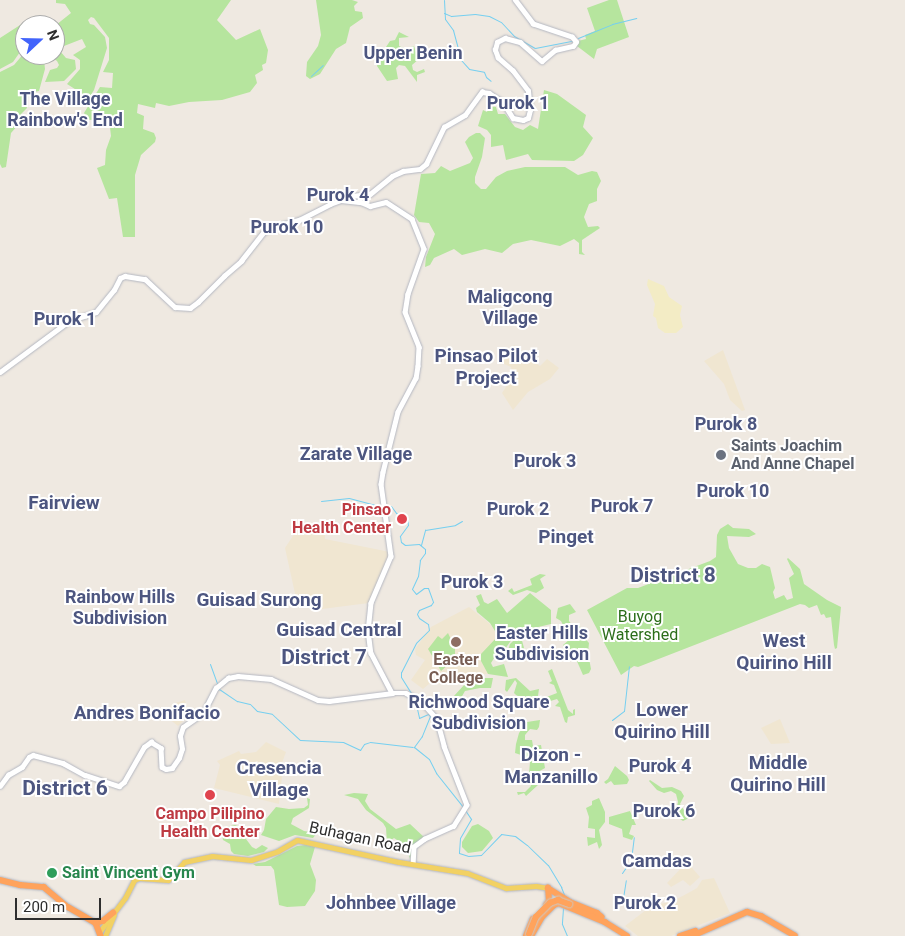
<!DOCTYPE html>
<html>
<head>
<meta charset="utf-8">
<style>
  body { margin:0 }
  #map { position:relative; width:905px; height:936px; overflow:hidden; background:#efe9e1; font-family:Roboto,sans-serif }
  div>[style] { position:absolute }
  .education>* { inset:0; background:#f0e6d1 }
  .green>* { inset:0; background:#b6e59e }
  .sand>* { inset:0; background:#f3ecc5 }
  .stream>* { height:1px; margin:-0.5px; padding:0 0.5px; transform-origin:0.5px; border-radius:0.5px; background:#75cff0 }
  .roads { filter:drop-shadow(0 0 1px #b4b7c1) drop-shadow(0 0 1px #b4b7c1) }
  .secondary>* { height:4.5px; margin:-2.25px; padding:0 2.25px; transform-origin:2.25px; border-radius:2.25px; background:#fff }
  .primary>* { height:5px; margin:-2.5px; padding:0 2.5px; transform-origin:2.5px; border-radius:2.5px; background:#f2d163 }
  .highway>* { height:5.5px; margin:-2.75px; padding:0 2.75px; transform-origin:2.75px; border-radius:2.75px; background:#ffa35c }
  .bridges { filter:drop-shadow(0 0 1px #c9c9c9) drop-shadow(0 0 1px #c9c9c9) }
  .highway-bridge>* { height:5.5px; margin:-2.75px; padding:0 2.75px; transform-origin:2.75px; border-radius:2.75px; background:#ffa35c }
  .dots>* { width:14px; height:14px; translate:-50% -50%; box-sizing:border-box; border:2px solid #fff; border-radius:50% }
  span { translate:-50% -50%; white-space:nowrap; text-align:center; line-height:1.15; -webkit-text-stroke:4px #fff; paint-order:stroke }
  .worship-label { font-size:16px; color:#5b616d; font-weight:700 }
  .left { translate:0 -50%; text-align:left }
  .health-label { font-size:16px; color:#be3a42; font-weight:700 }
  .right { translate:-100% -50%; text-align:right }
  .park-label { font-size:16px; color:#2c6e1b }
  .education-label { font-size:16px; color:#785e54; font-weight:700 }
  .street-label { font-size:16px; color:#2e2e2e }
  .leisure-label { font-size:16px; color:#27864d; font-weight:700 }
  .neighbourhood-label { font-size:18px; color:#4d5680; font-weight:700 }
  .quarter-label { font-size:19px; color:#4d5680; font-weight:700 }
  .district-label { font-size:21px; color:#4d5680; font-weight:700 }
  .north { position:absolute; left:15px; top:15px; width:50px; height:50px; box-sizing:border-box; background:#fff; border:1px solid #ababab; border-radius:50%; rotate:69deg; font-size:14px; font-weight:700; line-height:20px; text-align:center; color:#2e2e2e }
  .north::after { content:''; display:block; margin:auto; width:18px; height:22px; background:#4264fb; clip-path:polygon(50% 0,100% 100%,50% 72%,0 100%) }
  .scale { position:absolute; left:15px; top:898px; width:86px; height:22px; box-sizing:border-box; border:2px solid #2e2e2e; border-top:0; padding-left:6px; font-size:15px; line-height:18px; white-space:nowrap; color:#2e2e2e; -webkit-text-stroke:4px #fff; paint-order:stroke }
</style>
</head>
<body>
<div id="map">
  <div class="education">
    <div style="clip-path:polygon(514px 345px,540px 366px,547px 359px,559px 368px,550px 379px,528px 392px,513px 410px,502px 393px,513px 376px,511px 367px,497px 361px)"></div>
    <div style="clip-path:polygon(723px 350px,745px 410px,742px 411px,730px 400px,724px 384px,704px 361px)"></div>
    <div style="clip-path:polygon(302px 522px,325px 526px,325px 539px,390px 552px,369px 603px,314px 610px,312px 604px,298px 607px,285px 548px)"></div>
    <div style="clip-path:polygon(469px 607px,490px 624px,498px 636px,481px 661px,488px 674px,474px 674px,467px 678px,460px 672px,445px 685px,442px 681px,439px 684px,435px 679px,423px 689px,411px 680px,425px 660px,416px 655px,415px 649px,431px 627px)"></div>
    <div style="clip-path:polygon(185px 700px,189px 715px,178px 726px,168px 718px,172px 704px)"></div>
    <div style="clip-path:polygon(780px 719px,790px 743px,771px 744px,761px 728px)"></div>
    <div style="clip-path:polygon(266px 742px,286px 752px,278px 774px,282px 776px,279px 804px,214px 788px,220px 765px,217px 761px,239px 751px,241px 754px,256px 752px)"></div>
    <div style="clip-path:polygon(687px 862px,700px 877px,690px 886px,683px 880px,671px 887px,667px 883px)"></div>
    <div style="clip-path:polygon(714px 878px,730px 913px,671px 936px,638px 936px,625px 926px,650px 907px,675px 900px,690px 892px,697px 888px,702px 880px)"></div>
  </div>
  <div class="green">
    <div style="clip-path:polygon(56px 0,231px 0,217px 20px,236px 40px,260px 29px,268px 50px,266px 63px,262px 65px,263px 70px,255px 75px,257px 83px,250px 92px,222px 100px,189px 102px,169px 106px,156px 103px,155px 108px,138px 104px,137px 113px,144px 116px,143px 129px,154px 133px,156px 138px,155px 142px,141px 155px,135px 175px,135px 237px,123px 237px,117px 198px,109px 199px,97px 168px,105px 165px,106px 150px,111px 136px,109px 119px,89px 120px,84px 113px,100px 87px,112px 88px,113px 73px,103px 72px,109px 60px,109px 38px,94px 18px,91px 17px,88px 20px,90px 24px,94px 25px,105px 37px,107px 48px,94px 90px,89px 98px,67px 84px,80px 69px,80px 60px,73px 55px,86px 47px,82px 39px,64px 46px,62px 34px,56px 25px,71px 13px,65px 4px,56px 3px)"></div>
    <div style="clip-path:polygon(316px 0,352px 0,358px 2px,354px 6px,355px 11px,362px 12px,363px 18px,350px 27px,346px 43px,336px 49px,320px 74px,310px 79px,306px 76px,307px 62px,318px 46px,321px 35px)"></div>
    <div style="clip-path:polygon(609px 0,617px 0,629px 37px,597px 49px,594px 59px,577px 46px,578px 41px,586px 39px,585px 35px,595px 31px,587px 8px)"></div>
    <div style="clip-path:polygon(31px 18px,35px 25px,25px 25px,25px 45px,13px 62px,0 69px,0 38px)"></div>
    <div style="clip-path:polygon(55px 32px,60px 51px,66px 58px,75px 60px,76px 69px,64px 81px,45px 82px,50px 70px,57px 68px,59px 65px,57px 61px,51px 57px,44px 60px,45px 69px,39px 91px,24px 94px,27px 108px,21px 114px,18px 125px,11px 133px,6px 167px,2px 168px,0 164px,0 72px,14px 65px,25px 52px,25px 55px,55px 55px)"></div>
    <div style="clip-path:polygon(399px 32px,409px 37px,399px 38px,399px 46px,406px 49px,414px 46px,417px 55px,419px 59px,412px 65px,413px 70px,417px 72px,424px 69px,425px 72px,417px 75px,417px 82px,405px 66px,399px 65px,396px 68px,398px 79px,387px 81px,377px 66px,380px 53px,384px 50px,390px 41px,395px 40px)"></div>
    <div style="clip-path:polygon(544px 90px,557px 94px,586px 115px,583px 127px,593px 138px,583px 155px,574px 161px,532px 160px,528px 154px,506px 160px,503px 145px,491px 147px,491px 135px,487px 130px,478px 126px,483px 110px,487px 112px,489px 106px,496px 107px,498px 114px,505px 114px,515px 127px,523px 130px,530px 125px,538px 129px)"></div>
    <div style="clip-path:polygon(476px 133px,480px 133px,485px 138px,482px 157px,475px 177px,475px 183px,481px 189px,486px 189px,496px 177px,507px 171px,525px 167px,565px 167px,578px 175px,592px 171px,597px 172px,601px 181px,597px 189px,597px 201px,589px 204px,584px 217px,588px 227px,598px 226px,600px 228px,582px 240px,582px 252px,585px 255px,579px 254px,579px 243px,574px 239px,560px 246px,531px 240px,513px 244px,502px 253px,485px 249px,462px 255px,454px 249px,434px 258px,430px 265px,425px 267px,426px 257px,435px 234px,429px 223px,419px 222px,414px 215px,421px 174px,435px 173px,441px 166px,450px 171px,470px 163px,473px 158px,465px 142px,469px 137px)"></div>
    <div style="clip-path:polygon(728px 524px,733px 528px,749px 529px,756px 534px,749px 537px,727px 536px,729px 548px,738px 564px,748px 568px,756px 568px,762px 564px,770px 567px,775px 588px,773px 592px,775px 599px,784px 595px,787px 600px,793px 598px,789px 578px,794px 574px,787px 559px,788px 558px,800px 569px,804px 584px,827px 600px,841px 607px,837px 648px,835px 649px,834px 645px,831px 617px,826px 618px,824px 614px,821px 615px,817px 605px,809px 608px,805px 605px,800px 604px,638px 667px,634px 666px,621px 675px,587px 610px,627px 588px,638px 588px,710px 561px,716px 557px,717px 535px,720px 529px)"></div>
    <div style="clip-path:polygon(540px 574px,546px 575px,540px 579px,544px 588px,536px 593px,527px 590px,513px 595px,508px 591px,512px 588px,514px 592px,532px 585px,530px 579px)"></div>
    <div style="clip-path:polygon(530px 593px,551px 610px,551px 624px,517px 632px,505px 649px,501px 647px,491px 663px,493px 667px,504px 664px,508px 677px,488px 674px,481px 661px,481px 654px,498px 636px,490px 623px,477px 612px,476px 608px,480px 605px,476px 596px,481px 594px,484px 602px,488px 604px,497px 599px,507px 613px)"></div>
    <div style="clip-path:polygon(570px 604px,576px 612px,569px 615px,569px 621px,573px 626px,580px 626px,581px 634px,589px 643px,588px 653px,591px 669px,589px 673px,583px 675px,576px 659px,564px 656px,562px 653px,566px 649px,563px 645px,570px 639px,561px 621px,556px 618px,558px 608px)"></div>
    <div style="clip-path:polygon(448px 633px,455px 648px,455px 659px,441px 671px,428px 649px,438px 636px,442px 639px)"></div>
    <div style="clip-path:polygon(521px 637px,526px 655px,520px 660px,515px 657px,511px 659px,508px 650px,510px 644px,516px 638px)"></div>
    <div style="clip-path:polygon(552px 669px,568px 710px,573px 714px,573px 710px,575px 709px,575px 715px,568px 717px,567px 723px,565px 722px,560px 707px,555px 706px,559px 702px,557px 699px,544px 703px,543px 700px,544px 698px,557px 693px,554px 685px,549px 683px,552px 681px,548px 671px)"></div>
    <div style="clip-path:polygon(479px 678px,493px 678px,491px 688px,480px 688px,465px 691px,461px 698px,455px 699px,453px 697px,465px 684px)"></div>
    <div style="clip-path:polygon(516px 678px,530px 691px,539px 689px,538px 696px,528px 701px,516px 695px,514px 693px,517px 683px,515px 680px,507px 692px,505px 690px,506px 680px)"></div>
    <div style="clip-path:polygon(540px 720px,539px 727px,537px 730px,530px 729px,525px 735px,525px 740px,532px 740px,533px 746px,541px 745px,545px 768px,538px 772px,535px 772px,538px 785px,526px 796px,524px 793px,518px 795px,517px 792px,525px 792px,531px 786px,527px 776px,529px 774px,530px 762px,524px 761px,524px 756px,515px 753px,516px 744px,519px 733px,527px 722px)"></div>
    <div style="clip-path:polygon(615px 766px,627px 776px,629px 780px,627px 784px,614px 785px,611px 781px,606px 784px,604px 782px,608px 779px)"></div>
    <div style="clip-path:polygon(650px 780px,662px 788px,672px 787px,681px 791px,684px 796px,680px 804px,689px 818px,683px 821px,680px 819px,676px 810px,678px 802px,676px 794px,671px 791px,664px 793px,657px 790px,649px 781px)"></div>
    <div style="clip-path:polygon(354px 793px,368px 794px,365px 801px,370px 809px,396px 829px,410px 824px,425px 838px,413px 845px,410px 859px,406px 846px,394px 838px,387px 843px,386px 828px,383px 823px,366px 810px,358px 799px,344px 795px)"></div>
    <div style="clip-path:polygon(307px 798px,310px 799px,309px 808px,293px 818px,291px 824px,304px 831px,317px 833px,313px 838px,295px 835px,279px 841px,261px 835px,264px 830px,266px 819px,276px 807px,289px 809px,304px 808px,308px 805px)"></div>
    <div style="clip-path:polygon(599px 798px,605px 812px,605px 822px,599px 830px,602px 845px,599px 849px,597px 842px,588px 846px,587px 837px,595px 838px,595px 829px,588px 828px,589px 817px,586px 808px,592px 805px,592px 801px)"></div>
    <div style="clip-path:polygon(630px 811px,636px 825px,632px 825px,629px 834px,634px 836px,632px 840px,623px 837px,622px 829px,609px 824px,609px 817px)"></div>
    <div style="clip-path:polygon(478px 824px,489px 831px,493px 838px,482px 851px,468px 853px,462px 847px,462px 842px,472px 826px)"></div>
    <div style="clip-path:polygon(235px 825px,243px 828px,249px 827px,249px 834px,246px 839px,252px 847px,256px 849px,262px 845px,268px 848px,264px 852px,248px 856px,234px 854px,231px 851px,230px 844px,223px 840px,221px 830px,222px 828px)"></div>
    <div style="clip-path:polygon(306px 845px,315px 847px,310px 864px,316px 880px,315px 891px,305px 906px,287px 907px,279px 905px,274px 870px,271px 866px,256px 866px,253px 864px,265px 862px,297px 846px)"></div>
  </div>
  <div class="sand">
    <div style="clip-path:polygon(648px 279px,664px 286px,669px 297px,682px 306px,680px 315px,683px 327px,676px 333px,665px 333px,658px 328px,656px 318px,653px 316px,655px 304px,647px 285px)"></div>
  </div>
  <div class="stream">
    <div style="left:444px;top:0;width:19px;rotate:87deg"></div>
    <div style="left:445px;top:19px;width:14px;rotate:54deg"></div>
    <div style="left:453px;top:30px;width:31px;rotate:75deg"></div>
    <div style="left:461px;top:60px;width:12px;rotate:48deg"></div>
    <div style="left:469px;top:69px;width:15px;rotate:11deg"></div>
    <div style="left:484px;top:72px;width:5px;rotate:68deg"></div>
    <div style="left:486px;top:77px;width:6px;rotate:39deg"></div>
    <div style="left:444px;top:13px;width:8px;rotate:23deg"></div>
    <div style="left:451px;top:16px;width:24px;rotate:-5deg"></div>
    <div style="left:475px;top:14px;width:14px;rotate:8deg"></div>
    <div style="left:489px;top:16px;width:13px;rotate:27deg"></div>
    <div style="left:501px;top:22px;width:19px;rotate:47deg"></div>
    <div style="left:514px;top:36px;width:24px;rotate:30deg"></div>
    <div style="left:535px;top:48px;width:38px;rotate:-11deg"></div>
    <div style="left:578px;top:38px;width:37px;rotate:-22deg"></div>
    <div style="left:612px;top:24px;width:25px;rotate:-14deg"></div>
    <div style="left:311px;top:76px;width:16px;rotate:-43deg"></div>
    <div style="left:321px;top:501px;width:28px;rotate:-6deg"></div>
    <div style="left:349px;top:498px;width:34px;rotate:15deg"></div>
    <div style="left:386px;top:507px;width:5px;rotate:-11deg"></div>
    <div style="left:391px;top:506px;width:9px;rotate:54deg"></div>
    <div style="left:396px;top:513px;width:12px;rotate:20deg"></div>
    <div style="left:407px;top:517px;width:8px;rotate:83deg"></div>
    <div style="left:408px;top:525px;width:14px;rotate:126deg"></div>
    <div style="left:400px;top:536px;width:6px;rotate:81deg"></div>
    <div style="left:401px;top:542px;width:5px;rotate:37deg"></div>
    <div style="left:405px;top:545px;width:14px;rotate:-4deg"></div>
    <div style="left:419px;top:544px;width:8px;rotate:40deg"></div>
    <div style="left:425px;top:549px;width:4px;rotate:90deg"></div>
    <div style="left:425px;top:553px;width:9px;rotate:126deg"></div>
    <div style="left:420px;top:560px;width:16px;rotate:97deg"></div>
    <div style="left:418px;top:576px;width:14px;rotate:115deg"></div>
    <div style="left:412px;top:589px;width:6px;rotate:51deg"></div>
    <div style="left:416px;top:594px;width:10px;rotate:-37deg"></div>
    <div style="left:424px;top:588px;width:4px"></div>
    <div style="left:428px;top:588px;width:15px;rotate:70deg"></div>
    <div style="left:433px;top:602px;width:4px;rotate:124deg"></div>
    <div style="left:431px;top:605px;width:13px;rotate:157deg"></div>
    <div style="left:419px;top:610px;width:4px;rotate:117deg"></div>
    <div style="left:417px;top:614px;width:4px;rotate:63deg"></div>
    <div style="left:419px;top:618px;width:11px;rotate:34deg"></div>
    <div style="left:428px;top:624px;width:6px;rotate:81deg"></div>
    <div style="left:429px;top:630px;width:18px;rotate:135deg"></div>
    <div style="left:416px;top:643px;width:33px;rotate:117deg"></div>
    <div style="left:401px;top:672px;width:5px;rotate:90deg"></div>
    <div style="left:401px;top:677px;width:19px;rotate:58deg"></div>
    <div style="left:421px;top:545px;width:16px;rotate:-75deg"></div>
    <div style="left:425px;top:530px;width:30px;rotate:-9deg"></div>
    <div style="left:455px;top:525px;width:8px;rotate:-30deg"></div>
    <div style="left:210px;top:664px;width:27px;rotate:70deg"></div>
    <div style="left:219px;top:689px;width:22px;rotate:34deg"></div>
    <div style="left:237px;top:701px;width:13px;rotate:13deg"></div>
    <div style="left:250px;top:704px;width:10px;rotate:45deg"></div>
    <div style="left:257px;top:711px;width:15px;rotate:11deg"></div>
    <div style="left:272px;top:714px;width:38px;rotate:43deg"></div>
    <div style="left:300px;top:740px;width:43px;rotate:2.7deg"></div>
    <div style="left:343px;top:742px;width:19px;rotate:25deg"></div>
    <div style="left:360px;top:750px;width:7px;rotate:-56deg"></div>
    <div style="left:364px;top:744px;width:6px;rotate:-18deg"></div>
    <div style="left:370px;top:742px;width:43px;rotate:6.6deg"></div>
    <div style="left:415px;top:700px;width:18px;rotate:77deg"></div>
    <div style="left:419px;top:718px;width:10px;rotate:-24deg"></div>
    <div style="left:428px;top:714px;width:3px;rotate:45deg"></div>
    <div style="left:430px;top:716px;width:22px;rotate:112deg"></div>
    <div style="left:422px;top:736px;width:14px;rotate:126deg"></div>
    <div style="left:414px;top:747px;width:19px;rotate:39deg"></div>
    <div style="left:429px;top:759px;width:16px;rotate:63deg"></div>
    <div style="left:436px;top:773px;width:43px;rotate:51.5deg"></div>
    <div style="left:612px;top:720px;width:15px;rotate:-37deg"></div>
    <div style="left:624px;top:711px;width:45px;rotate:-83.7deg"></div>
    <div style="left:465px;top:810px;width:11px;rotate:56deg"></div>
    <div style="left:471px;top:819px;width:22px;rotate:120deg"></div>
    <div style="left:460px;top:838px;width:15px;rotate:94deg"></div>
    <div style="left:459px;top:853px;width:9px;rotate:18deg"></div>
    <div style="left:468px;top:856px;width:13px;rotate:-4deg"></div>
    <div style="left:481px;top:855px;width:29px;rotate:-46deg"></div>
    <div style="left:501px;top:834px;width:14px;rotate:8deg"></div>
    <div style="left:515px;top:836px;width:15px;rotate:37deg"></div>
    <div style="left:527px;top:845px;width:29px;rotate:44deg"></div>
    <div style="left:548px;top:865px;width:26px;rotate:59deg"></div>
    <div style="left:561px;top:887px;width:11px;rotate:68deg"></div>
    <div style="left:622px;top:873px;width:16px;rotate:-55deg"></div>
    <div style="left:631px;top:860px;width:23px;rotate:-83deg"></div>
    <div style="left:623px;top:898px;width:18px;rotate:-81deg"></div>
    <div style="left:563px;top:908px;width:16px;rotate:94deg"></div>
    <div style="left:562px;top:924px;width:13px;rotate:67deg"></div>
  </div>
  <div class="roads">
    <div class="secondary">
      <div style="left:341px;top:200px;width:4px;rotate:-45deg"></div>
      <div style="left:344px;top:197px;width:26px;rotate:-7deg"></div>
      <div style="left:370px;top:194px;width:28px;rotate:-39deg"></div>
      <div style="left:392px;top:176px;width:12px;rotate:-24deg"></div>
      <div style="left:403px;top:171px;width:17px;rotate:-7deg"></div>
      <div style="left:420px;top:169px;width:8px;rotate:-40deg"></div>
      <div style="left:426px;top:164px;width:41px;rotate:-64.1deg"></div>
      <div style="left:444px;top:127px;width:24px;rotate:-30deg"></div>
      <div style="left:465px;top:115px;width:29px;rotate:-54deg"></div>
      <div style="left:482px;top:92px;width:7px;rotate:8deg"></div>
      <div style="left:489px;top:93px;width:17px;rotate:33deg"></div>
      <div style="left:503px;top:102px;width:19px;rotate:58deg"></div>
      <div style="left:513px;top:118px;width:10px;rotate:11deg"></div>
      <div style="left:523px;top:120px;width:5px;rotate:-22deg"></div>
      <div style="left:528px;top:118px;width:8px;rotate:-76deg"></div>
      <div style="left:530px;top:110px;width:19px;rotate:-96deg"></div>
      <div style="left:528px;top:91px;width:25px;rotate:-127deg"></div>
      <div style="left:513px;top:71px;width:20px;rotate:-139deg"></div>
      <div style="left:498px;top:58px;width:9px;rotate:-111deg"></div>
      <div style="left:495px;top:50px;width:8px;rotate:-76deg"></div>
      <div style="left:497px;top:42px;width:9px;rotate:-27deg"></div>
      <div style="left:505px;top:38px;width:16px;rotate:15deg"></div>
      <div style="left:520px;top:42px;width:29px;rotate:41deg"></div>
      <div style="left:542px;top:61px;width:17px;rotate:-40deg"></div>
      <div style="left:555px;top:50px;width:18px;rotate:-13deg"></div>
      <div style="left:573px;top:46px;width:5px;rotate:-53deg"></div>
      <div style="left:576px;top:42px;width:6px;rotate:-129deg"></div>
      <div style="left:572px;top:37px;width:41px;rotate:-161.6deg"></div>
      <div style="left:533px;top:24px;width:30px;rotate:-127deg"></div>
      <div style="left:0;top:372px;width:86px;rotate:-36.5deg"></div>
      <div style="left:69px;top:321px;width:28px;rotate:-18deg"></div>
      <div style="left:96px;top:312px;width:28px;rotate:-51deg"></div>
      <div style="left:114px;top:290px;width:13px;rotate:-63deg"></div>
      <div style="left:120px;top:278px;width:5px;rotate:-22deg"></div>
      <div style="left:125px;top:276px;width:20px;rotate:9deg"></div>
      <div style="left:145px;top:279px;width:41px;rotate:43deg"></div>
      <div style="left:175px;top:307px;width:15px;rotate:4deg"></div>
      <div style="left:190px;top:308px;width:10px;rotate:-37deg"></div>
      <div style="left:198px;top:302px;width:37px;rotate:-45deg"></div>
      <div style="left:224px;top:276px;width:23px;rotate:-41deg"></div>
      <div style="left:241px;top:261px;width:37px;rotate:-52deg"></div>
      <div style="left:264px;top:232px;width:11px;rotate:-27deg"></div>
      <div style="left:274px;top:227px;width:26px;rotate:-16deg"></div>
      <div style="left:299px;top:220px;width:35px;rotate:-27deg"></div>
      <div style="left:330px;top:204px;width:12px;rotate:-20deg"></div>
      <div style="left:341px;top:200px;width:20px;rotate:6deg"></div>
      <div style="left:361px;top:202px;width:10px;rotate:24deg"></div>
      <div style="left:370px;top:206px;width:16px;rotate:-14deg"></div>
      <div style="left:386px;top:202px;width:31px;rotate:33deg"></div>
      <div style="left:412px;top:219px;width:32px;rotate:68deg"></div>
      <div style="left:424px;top:249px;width:48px;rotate:109.6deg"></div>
      <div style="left:408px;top:294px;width:18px;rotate:99deg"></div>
      <div style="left:405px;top:312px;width:38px;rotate:68deg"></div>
      <div style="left:419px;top:347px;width:19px;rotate:93deg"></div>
      <div style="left:418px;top:366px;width:12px;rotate:99deg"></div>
      <div style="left:416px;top:378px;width:38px;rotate:118deg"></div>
      <div style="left:398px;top:412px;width:62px;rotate:104deg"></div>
      <div style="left:383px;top:472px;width:12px;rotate:99deg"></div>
      <div style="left:381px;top:484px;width:73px;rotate:82.1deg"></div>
      <div style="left:391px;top:556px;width:51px;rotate:113.1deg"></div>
      <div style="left:371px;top:603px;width:27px;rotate:96deg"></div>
      <div style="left:368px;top:630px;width:23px;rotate:83deg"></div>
      <div style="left:371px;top:653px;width:45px;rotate:62.3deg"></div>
      <div style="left:0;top:786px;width:14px;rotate:-54deg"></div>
      <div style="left:8px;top:775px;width:16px;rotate:-30deg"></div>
      <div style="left:22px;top:767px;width:12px;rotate:-55deg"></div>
      <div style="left:29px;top:757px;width:4px;rotate:-27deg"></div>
      <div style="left:33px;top:755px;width:31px;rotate:15deg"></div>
      <div style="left:63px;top:763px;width:25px;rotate:29deg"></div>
      <div style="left:85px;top:775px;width:36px;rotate:18deg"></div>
      <div style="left:119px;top:786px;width:6px;rotate:-39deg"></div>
      <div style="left:124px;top:782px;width:40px;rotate:-60.3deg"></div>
      <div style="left:144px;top:747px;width:9px;rotate:-36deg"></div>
      <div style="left:151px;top:742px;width:12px;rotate:31deg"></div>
      <div style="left:161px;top:748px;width:19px;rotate:87deg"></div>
      <div style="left:162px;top:767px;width:4px;rotate:27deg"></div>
      <div style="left:166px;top:769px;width:6px;rotate:-9deg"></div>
      <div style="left:172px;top:768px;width:12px;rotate:-55deg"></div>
      <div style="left:179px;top:758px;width:9px;rotate:-72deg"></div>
      <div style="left:182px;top:749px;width:13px;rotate:-99deg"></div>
      <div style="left:180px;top:736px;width:9px;rotate:-72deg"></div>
      <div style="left:183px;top:727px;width:24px;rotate:-35deg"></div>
      <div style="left:203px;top:713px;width:28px;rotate:-63deg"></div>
      <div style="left:216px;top:688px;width:16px;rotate:-40deg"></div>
      <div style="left:228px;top:678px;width:10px;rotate:-11deg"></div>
      <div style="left:238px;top:676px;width:33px;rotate:5deg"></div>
      <div style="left:271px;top:679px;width:51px;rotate:24.1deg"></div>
      <div style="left:318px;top:700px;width:11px;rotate:5deg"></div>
      <div style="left:329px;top:701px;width:64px;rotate:-7.2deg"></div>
      <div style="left:392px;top:693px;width:14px"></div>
      <div style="left:406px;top:693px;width:16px;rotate:27deg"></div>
      <div style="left:420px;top:700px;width:25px;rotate:48deg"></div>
      <div style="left:437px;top:719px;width:28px;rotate:75deg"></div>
      <div style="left:444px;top:746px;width:63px;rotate:68.7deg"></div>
      <div style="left:467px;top:805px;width:25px;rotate:122deg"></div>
      <div style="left:454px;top:826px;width:32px;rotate:156deg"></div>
      <div style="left:425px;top:839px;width:14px;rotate:144deg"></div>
      <div style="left:414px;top:847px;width:17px;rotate:93deg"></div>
    </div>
    <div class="primary">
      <div style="left:100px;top:931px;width:41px;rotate:-52.9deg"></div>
      <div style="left:125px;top:898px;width:20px;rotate:-63deg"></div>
      <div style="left:134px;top:880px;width:5px;rotate:-22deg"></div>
      <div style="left:139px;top:878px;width:29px;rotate:4deg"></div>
      <div style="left:168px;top:880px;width:24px;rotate:-48deg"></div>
      <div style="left:184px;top:862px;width:29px;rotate:-12deg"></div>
      <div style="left:212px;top:856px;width:39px;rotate:6deg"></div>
      <div style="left:251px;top:860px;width:28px;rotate:-18deg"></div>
      <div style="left:278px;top:851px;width:22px;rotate:-30deg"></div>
      <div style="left:297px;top:840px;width:104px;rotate:12.2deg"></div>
      <div style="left:399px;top:862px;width:69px;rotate:9.2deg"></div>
      <div style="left:467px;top:873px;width:42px;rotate:21deg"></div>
      <div style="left:506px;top:888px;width:30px;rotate:-4deg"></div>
      <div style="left:536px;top:886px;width:12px;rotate:9deg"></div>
      <div style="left:105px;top:936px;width:23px;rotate:-67deg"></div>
    </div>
    <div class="highway">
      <div style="left:0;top:880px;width:21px;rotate:14deg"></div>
      <div style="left:20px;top:885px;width:24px;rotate:5deg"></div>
      <div style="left:44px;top:887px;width:31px;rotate:40deg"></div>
      <div style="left:68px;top:907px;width:32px;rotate:30deg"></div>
      <div style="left:96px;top:923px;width:14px;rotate:69deg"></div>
      <div style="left:548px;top:888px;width:26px;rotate:32deg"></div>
      <div style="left:570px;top:902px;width:29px;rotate:22deg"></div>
      <div style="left:597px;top:913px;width:6px;rotate:39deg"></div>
      <div style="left:546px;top:905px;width:5px;rotate:-53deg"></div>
      <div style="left:549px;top:901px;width:13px;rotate:-94deg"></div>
      <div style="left:96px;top:923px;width:7px;rotate:-16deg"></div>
      <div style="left:103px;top:921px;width:13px;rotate:-39deg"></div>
      <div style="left:526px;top:936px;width:18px;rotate:-68deg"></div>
      <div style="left:531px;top:936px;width:22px;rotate:-60deg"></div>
      <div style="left:542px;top:917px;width:17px;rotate:-45deg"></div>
      <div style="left:554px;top:905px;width:5px;rotate:-22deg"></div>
      <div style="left:559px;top:903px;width:50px;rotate:22.4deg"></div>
      <div style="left:605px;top:922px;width:26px;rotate:32deg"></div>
      <div style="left:680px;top:936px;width:16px;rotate:-18deg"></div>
      <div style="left:692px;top:936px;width:60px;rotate:-23.6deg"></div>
      <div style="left:747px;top:912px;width:15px;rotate:16deg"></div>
      <div style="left:761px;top:916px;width:39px;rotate:30deg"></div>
    </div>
  </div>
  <div class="bridges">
    <div class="highway-bridge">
      <div style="left:529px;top:934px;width:18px;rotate:-68deg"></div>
      <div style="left:536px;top:917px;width:20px;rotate:-45deg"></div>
      <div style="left:550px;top:903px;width:9px;rotate:-21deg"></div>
      <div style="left:558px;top:900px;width:12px;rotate:20deg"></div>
    </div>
  </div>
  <div class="dots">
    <div style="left:721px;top:455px;background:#6b7280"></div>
    <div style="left:402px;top:519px;background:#e0444e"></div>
    <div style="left:456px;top:642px;background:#8d6e63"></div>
    <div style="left:210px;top:795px;background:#e0444e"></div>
    <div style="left:52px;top:873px;background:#2e9e5b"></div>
  </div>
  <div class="worship-label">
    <span class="left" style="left:731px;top:455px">Saints Joachim<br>And Anne Chapel</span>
  </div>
  <div class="health-label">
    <span class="right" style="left:391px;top:519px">Pinsao<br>Health Center</span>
    <span style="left:210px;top:823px">Campo Pilipino<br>Health Center</span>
  </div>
  <div class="park-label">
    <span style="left:640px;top:626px">Buyog<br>Watershed</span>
  </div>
  <div class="education-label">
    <span style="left:456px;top:669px">Easter<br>College</span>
  </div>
  <div class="street-label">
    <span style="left:360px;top:838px;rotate:12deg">Buhagan Road</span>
  </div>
  <div class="leisure-label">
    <span class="left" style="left:62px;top:873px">Saint Vincent Gym</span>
  </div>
  <div class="neighbourhood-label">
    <span style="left:413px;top:53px">Upper Benin</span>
    <span style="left:65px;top:110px">The Village<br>Rainbow's End</span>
    <span style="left:518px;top:103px">Purok 1</span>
    <span style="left:338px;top:195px">Purok 4</span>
    <span style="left:287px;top:227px">Purok 10</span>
    <span style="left:510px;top:308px">Maligcong<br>Village</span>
    <span style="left:65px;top:319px">Purok 1</span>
    <span style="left:726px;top:424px">Purok 8</span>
    <span style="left:356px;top:454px">Zarate Village</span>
    <span style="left:545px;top:461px">Purok 3</span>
    <span style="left:733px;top:491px">Purok 10</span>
    <span style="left:622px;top:506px">Purok 7</span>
    <span style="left:518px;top:509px">Purok 2</span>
    <span style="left:472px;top:582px">Purok 3</span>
    <span style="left:120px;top:608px">Rainbow Hills<br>Subdivision</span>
    <span style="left:542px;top:644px">Easter Hills<br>Subdivision</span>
    <span style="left:479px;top:713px">Richwood Square<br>Subdivision</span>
    <span style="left:660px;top:766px">Purok 4</span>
    <span style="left:664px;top:811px">Purok 6</span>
    <span style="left:391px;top:903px">Johnbee Village</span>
    <span style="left:645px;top:903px">Purok 2</span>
  </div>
  <div class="quarter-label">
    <span style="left:486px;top:367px">Pinsao Pilot<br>Project</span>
    <span style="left:64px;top:503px">Fairview</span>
    <span style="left:566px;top:537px">Pinget</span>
    <span style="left:259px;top:600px">Guisad Surong</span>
    <span style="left:339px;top:630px">Guisad Central</span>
    <span style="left:784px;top:652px">West<br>Quirino Hill</span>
    <span style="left:662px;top:721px">Lower<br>Quirino Hill</span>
    <span style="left:147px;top:713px">Andres Bonifacio</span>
    <span style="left:551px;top:766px">Dizon -<br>Manzanillo</span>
    <span style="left:778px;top:774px">Middle<br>Quirino Hill</span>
    <span style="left:279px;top:779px">Cresencia<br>Village</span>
    <span style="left:657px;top:861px">Camdas</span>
  </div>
  <div class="district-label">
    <span style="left:673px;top:575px">District 8</span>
    <span style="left:324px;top:657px">District 7</span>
    <span style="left:65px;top:788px">District 6</span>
  </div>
  <div class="north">N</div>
  <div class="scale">200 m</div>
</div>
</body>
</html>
